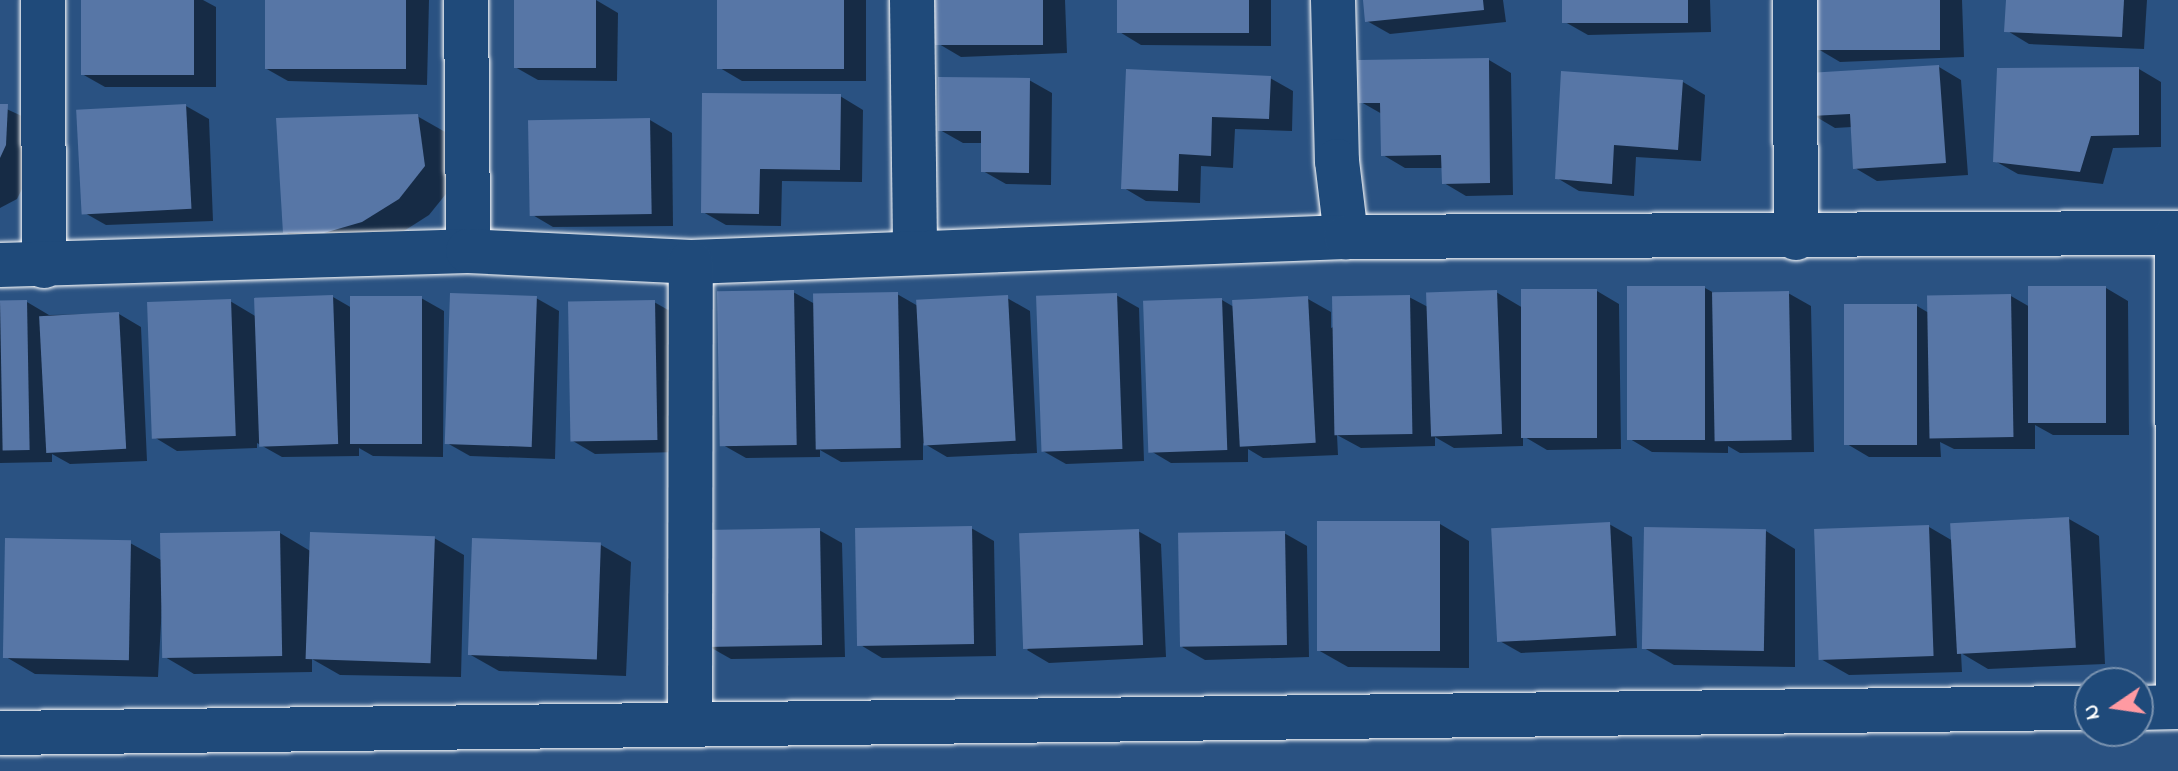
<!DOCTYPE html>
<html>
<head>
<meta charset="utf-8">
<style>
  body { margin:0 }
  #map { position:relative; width:2178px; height:771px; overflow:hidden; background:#2a5282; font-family:"Indie Flower",sans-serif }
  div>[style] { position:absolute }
  .shadow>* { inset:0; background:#0007 }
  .building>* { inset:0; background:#5776a6; transform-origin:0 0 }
  .roads { filter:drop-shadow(0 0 2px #fff) drop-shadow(0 0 2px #fff) }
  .street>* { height:44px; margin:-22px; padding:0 22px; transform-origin:22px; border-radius:22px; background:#1f4a7a }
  span { translate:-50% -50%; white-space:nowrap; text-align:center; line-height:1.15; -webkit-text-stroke:6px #1f4a7a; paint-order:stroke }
  .north { position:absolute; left:2074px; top:667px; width:80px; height:80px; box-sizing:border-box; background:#1f4a7a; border:2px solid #7992af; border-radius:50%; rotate:257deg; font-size:22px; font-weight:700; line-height:32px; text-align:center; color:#fff }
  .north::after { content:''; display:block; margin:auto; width:28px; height:36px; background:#ff9aa2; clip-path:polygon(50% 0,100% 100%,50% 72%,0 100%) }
</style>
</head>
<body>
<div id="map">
  <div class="shadow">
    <div style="clip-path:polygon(83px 0,203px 0,216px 7px,216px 87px,105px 87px,82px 74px)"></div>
    <div style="clip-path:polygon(267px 0,429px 0,427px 85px,288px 81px,265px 68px)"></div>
    <div style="clip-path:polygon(516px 0,596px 0,618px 13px,617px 81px,538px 80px,515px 67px)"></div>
    <div style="clip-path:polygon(719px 0,866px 0,866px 81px,742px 81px,720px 68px)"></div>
    <div style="clip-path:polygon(937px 0,1065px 0,1067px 53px,961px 57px,939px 44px)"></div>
    <div style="clip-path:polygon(1119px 0,1271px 0,1271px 46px,1141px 45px,1118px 31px)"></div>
    <div style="clip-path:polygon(1365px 0,1503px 0,1506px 22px,1390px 34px,1367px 21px)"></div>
    <div style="clip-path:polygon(1564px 0,1710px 0,1711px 32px,1588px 35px,1565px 22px)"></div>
    <div style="clip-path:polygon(1816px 0,1962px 0,1964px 57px,1840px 62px,1818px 49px)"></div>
    <div style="clip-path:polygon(2008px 0,2147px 0,2144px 49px,2029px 44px,2006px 30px)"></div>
    <div style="clip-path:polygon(1489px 60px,1511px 73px,1513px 195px,1466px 196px,1444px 183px,1443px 168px,1405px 168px,1383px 155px,1382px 114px,1361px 102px)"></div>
    <div style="clip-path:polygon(1939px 67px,1961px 80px,1968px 175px,1877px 181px,1855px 168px,1852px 127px,1835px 128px,1813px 115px)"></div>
    <div style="clip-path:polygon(2139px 69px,2161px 82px,2161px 147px,2113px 148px,2103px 184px,2018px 174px,1995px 161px)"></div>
    <div style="clip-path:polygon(1128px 72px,1270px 78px,1293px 91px,1292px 131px,1235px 129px,1233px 168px,1201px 166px,1200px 203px,1146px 201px,1124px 188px)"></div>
    <div style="clip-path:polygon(1029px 80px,1052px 93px,1051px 185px,1006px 184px,983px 171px,983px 143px,963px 143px,940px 130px)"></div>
    <div style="clip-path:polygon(1683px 82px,1705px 95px,1701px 161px,1636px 157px,1634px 196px,1579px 191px,1557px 178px)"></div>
    <div style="clip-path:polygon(840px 96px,863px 110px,862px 182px,782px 181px,781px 226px,726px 225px,703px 212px)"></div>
    <div style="clip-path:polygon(0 106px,37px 123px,35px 163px,17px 199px,0 208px)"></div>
    <div style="clip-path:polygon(186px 106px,209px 119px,213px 221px,106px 225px,83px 212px)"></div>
    <div style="clip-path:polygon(417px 116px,447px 133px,454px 184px,429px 215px,393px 238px,315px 249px,285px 232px)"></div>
    <div style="clip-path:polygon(650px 120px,672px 133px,673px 226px,553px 227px,531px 214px)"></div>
    <div style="clip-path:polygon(1705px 288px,1716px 294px,1788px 293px,1811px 306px,1814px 452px,1740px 453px,1728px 446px,1728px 453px,1652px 452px,1630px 439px)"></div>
    <div style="clip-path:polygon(2106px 288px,2128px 301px,2129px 435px,2053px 435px,2035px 425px,2035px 449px,1954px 449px,1940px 442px,1941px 457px,1869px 457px,1847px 444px,1917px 306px,1929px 313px,2011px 296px,2030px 307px)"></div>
    <div style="clip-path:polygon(1597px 291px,1619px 304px,1621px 449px,1547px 450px,1523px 436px,1523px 446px,1454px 448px,1435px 437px,1435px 446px,1361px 448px,1337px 435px,1338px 455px,1263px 458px,1248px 449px,1248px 462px,1171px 463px,1149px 450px,1222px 300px,1234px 307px,1308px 299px,1331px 312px,1331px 328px,1409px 297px,1428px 307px,1496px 292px,1523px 308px)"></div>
    <div style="clip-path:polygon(793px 292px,815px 304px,897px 294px,918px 306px,1007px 298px,1030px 311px,1037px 453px,947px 457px,923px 443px,923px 460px,841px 462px,820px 450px,820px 457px,746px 458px,723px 445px)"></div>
    <div style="clip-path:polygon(1116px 295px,1139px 308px,1144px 461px,1066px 464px,1043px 451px)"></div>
    <div style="clip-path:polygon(333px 297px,352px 308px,421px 298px,444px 311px,443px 457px,373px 456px,359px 448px,359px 456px,282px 457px,257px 443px,257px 448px,177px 451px,154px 437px,230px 301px,257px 317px)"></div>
    <div style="clip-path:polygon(536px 298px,559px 311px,555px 459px,470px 456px,447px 443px)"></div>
    <div style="clip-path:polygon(27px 302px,49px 315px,119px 314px,141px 327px,147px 461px,70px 464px,52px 454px,52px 462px,0 463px,0 303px)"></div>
    <div style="clip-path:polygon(654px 302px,677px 315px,680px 452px,595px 454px,573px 441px)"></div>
    <div style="clip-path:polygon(2069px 519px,2099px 536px,2105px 664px,1988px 669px,1961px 653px,1962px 672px,1849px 675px,1819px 658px,1929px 527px,1953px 541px)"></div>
    <div style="clip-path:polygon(1440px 524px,1469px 541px,1469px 668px,1348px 667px,1318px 650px)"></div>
    <div style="clip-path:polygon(1609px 524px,1632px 537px,1637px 648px,1521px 653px,1498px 640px)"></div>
    <div style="clip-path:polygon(971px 528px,994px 541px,996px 656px,882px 658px,859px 644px)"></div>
    <div style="clip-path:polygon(819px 530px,842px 543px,845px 657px,731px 659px,708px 646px)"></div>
    <div style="clip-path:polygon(1138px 531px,1161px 544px,1166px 657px,1049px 663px,1027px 650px)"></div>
    <div style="clip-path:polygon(1766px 531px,1795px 549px,1795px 667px,1674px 665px,1644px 648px)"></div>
    <div style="clip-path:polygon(280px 533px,312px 552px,434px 538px,464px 555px,461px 677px,340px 675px,312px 659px,312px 672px,194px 674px,165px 657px,163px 588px,158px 677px,35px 674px,6px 657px,130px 543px,163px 561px)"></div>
    <div style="clip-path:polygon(1284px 533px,1307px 546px,1309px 657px,1205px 660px,1182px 647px)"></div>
    <div style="clip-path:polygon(601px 545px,631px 562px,626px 676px,499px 671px,469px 654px)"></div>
  </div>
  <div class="building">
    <div style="left:81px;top:0;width:113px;height:75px"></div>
    <div style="left:265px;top:0;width:141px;height:69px"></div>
    <div style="left:514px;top:0;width:82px;height:68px"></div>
    <div style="left:717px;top:0;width:127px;height:69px"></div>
    <div style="left:935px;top:0;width:108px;height:45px"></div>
    <div style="left:1117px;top:0;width:132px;height:33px"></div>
    <div style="clip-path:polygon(1363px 0,1483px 0,1484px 10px,1365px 22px)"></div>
    <div style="left:1562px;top:0;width:126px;height:23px"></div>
    <div style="left:1814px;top:0;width:126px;height:50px"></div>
    <div style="clip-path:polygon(2006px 0,2124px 0,2122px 37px,2004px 32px)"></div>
    <div style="clip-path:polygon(1489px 58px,1490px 183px,1442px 184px,1441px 155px,1381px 156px,1380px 103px,1359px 103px,1358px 60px)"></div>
    <div style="clip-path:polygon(1939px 65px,1946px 163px,1853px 169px,1850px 114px,1811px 116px,1808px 73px)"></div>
    <div style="clip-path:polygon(2139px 67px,2139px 135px,2091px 136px,2080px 172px,1993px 162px,1997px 68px)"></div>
    <div style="clip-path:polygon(1126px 69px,1271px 76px,1269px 119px,1212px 117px,1211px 156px,1179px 154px,1178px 191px,1121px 189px)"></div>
    <div style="clip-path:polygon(1561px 71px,1683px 80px,1678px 150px,1614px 145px,1612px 184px,1555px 179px)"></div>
    <div style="clip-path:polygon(938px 77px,1030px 78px,1029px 173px,981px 172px,981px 131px,938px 131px)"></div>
    <div style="clip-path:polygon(702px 93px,841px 94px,840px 170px,760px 169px,759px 214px,701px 213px)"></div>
    <div style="clip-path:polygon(0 104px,8px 104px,6px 145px,0 158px)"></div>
    <div style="left:186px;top:104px;width:105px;height:110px;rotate:87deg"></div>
    <div style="clip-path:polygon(418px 114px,425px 166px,399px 199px,362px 222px,324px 233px,283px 233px,276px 118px)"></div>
    <div style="left:650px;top:118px;width:96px;height:122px;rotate:89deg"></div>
    <div style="left:1627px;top:286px;width:78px;height:154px"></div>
    <div style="left:2028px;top:286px;width:78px;height:137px"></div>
    <div style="left:1521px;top:289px;width:76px;height:149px"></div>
    <div style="left:794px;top:290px;width:155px;height:77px;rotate:89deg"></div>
    <div style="left:1497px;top:290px;width:144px;height:71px;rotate:88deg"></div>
    <div style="left:1789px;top:291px;width:149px;height:77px;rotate:89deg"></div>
    <div style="left:898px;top:292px;width:156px;height:85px;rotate:89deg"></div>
    <div style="left:450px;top:293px;width:87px;height:151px;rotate:2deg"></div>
    <div style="left:1117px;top:293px;width:156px;height:81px;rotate:88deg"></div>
    <div style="left:2011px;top:294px;width:143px;height:84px;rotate:89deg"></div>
    <div style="left:333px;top:295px;width:149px;height:79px;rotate:88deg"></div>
    <div style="left:1008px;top:295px;width:146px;height:92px;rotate:87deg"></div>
    <div style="left:1410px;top:295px;width:139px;height:78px;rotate:89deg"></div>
    <div style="left:350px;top:296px;width:72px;height:148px"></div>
    <div style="left:1308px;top:296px;width:147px;height:76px;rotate:87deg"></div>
    <div style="left:1222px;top:298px;width:152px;height:79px;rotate:88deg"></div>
    <div style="left:231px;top:299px;width:137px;height:84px;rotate:88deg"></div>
    <div style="left:27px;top:300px;width:150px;height:27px;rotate:89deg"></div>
    <div style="left:655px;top:300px;width:140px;height:87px;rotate:89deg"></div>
    <div style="left:1844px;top:304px;width:73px;height:141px"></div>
    <div style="left:119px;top:312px;width:137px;height:80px;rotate:87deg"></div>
    <div style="left:2069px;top:517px;width:131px;height:119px;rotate:87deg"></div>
    <div style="left:1317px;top:521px;width:123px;height:130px"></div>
    <div style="left:1610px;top:522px;width:114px;height:119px;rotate:87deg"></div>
    <div style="left:1929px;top:525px;width:131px;height:115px;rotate:88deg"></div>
    <div style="left:972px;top:526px;width:118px;height:117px;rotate:89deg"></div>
    <div style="left:1644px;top:527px;width:122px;height:122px;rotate:1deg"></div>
    <div style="left:820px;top:528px;width:117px;height:117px;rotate:89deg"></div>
    <div style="left:1139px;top:529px;width:116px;height:120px;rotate:88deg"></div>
    <div style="left:280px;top:531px;width:125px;height:120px;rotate:89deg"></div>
    <div style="left:1285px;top:531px;width:114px;height:107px;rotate:89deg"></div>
    <div style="left:310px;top:532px;width:125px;height:127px;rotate:2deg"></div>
    <div style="left:5px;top:538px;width:126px;height:120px;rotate:1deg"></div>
    <div style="left:472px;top:538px;width:129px;height:117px;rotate:2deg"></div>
  </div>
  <div class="roads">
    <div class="street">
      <div style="left:43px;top:0;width:266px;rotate:89.8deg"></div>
      <div style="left:466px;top:0;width:251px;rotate:89.5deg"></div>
      <div style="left:912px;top:0;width:253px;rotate:89.3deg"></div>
      <div style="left:1333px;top:0;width:161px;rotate:88.6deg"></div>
      <div style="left:1337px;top:161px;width:77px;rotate:83.2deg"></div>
      <div style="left:1795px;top:0;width:238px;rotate:89.8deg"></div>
      <div style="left:0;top:265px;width:468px;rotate:-1.7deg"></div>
      <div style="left:468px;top:251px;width:223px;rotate:2.8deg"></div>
      <div style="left:691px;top:262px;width:655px;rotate:-2.19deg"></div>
      <div style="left:1346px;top:237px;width:832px;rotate:-0.28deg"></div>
      <div style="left:2138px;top:708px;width:40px;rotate:-1.4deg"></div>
      <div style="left:2178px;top:707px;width:474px;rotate:-90.1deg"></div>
      <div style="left:690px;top:723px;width:461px;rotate:-89.9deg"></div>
      <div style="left:0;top:733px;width:2090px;rotate:-0.69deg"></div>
    </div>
  </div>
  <div class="north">N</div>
</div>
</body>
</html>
